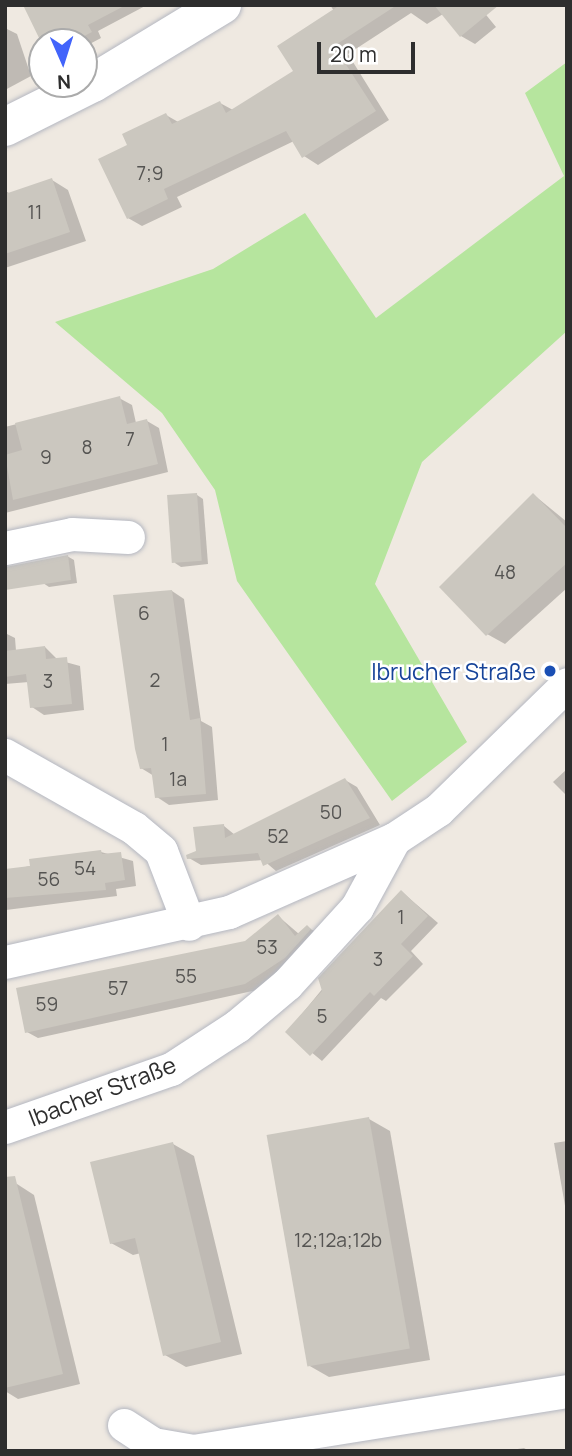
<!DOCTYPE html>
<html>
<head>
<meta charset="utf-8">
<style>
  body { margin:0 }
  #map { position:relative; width:572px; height:1456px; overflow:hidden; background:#efe9e1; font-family:Manrope,sans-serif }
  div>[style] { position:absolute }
  .green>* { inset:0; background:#b6e59e }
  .shadow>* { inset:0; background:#0003 }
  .building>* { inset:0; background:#cbc7bf; transform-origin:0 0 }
  .roads { filter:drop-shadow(0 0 2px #b4b7c1) drop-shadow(0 0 2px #b4b7c1) }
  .minor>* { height:33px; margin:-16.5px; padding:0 16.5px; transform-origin:16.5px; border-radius:16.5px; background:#fff }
  .secondary>* { height:38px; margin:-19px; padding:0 19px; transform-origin:19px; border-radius:19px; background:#fff }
  .dots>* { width:19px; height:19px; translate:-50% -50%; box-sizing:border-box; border:4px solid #fff; border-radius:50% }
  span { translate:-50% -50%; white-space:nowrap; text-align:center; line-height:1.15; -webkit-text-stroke:5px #fff; paint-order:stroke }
  .number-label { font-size:19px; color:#555452 }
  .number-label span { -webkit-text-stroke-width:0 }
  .transit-label { font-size:23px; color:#164399 }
  .right { translate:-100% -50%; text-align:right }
  .street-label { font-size:23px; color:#2e2e2e }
  .frame { position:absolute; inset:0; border:7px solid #2e2e2e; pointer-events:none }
  .north { position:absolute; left:28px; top:28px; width:70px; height:70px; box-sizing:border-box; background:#fff; border:2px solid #ababab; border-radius:50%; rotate:177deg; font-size:19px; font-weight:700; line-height:28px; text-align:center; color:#2e2e2e }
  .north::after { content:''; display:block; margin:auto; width:24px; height:32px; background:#4264fb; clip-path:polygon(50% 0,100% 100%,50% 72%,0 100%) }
  .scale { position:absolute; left:317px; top:42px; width:98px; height:32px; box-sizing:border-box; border:4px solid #2e2e2e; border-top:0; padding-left:9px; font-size:21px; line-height:24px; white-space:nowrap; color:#2e2e2e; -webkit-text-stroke:5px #fff; paint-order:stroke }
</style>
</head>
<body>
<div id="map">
  <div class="green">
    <div style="clip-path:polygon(567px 62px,567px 331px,422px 462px,375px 584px,467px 742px,392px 801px,237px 581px,215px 490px,162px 413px,55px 322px,213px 269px,305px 213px,376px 318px,564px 176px,525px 93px)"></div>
  </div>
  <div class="shadow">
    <div style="clip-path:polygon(45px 5px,147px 5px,98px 31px,101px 38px,84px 47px,84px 42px,43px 42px)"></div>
    <div style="clip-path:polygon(330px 5px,478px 5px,496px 27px,475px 44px,461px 36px,443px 14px,427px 24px,411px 13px,348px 54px,389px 120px,318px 165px,304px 156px,294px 141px,177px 197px,182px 207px,142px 226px,128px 218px,130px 145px,166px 115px,180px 123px,220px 103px,233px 110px,295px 72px,334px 11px)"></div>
    <div style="clip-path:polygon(5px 28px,17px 34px,31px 76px,5px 90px)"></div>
    <div style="clip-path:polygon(52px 180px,68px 190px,86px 241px,5px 268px,5px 191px,11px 194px)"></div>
    <div style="clip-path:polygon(119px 398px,132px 405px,136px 423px,147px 421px,159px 428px,168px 472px,5px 513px,5px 427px)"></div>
    <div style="clip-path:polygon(197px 495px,203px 499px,208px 564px,181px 567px,175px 563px)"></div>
    <div style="clip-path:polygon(534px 495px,567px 522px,567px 588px,505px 644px,487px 634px)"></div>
    <div style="clip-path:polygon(67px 556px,74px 560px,77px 583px,49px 587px,43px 583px)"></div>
    <div style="clip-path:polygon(172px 591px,184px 599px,201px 721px,212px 727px,218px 800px,169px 805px,157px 797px,154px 776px,141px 768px)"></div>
    <div style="clip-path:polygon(5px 633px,15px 638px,16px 651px,45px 647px,58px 660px,80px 666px,84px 710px,44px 715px,32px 707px,29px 682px,5px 684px)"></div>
    <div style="clip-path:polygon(567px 769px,567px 796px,553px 782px)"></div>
    <div style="clip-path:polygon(345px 780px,357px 787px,380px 825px,276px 871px,263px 860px,201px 865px,189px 858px,224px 826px,235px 835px)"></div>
    <div style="clip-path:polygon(101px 852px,133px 861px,136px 886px,116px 889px,117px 896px,6px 910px,5px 919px,5px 871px)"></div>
    <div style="clip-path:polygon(402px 892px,438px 923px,411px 951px,423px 964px,386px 1001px,381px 998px,322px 1061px,287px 1032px)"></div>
    <div style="clip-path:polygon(278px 916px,299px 934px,307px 927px,318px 933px,257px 990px,38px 1038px,27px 1032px,246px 943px)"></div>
    <div style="clip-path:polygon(369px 1119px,390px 1131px,430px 1360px,329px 1377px,308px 1365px)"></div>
    <div style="clip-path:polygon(567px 1141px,567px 1217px,554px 1143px)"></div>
    <div style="clip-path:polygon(173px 1144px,194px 1156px,242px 1354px,186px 1367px,165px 1355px,141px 1253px,133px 1255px,111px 1243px)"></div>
    <div style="clip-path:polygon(17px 1184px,34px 1195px,80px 1384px,18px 1399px,5px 1391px,5px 1187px)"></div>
    <div style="clip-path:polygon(524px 1448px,529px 1451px,505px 1451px)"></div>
  </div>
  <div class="building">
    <div style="clip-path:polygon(23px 5px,126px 5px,88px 25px,92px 32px,73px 42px,41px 42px)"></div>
    <div style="clip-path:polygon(340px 5px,397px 5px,334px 46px,376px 111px,302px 158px,286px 131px,164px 189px,168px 199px,127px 219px,98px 159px,127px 145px,122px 134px,166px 113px,172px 124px,220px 101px,226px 113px,293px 71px,277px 46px)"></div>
    <div style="clip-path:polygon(434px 5px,499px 5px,460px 37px)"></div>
    <div style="clip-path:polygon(52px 178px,70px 232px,5px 254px,5px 194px)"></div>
    <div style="clip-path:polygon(120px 396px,127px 424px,147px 419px,158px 464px,13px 500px,5px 455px,22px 450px,15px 423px)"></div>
    <div style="left:197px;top:493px;width:68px;height:30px;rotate:86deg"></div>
    <div style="clip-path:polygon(533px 493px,567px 528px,567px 563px,486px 636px,439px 587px)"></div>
    <div style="clip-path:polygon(68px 555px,71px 580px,5px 590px,5px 567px)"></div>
    <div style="clip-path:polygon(172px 590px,190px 720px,200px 718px,206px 794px,155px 798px,151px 768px,140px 769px,135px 749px,113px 595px)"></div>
    <div style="clip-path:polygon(45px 646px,46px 659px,67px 657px,72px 704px,30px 708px,26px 674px,5px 677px,5px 651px)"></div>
    <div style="clip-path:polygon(345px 778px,370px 818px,263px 866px,258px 853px,187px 859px,186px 855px,196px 851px,193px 827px,224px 824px,225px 838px)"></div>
    <div style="clip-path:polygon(101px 850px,102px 854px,121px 852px,125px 880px,105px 883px,106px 890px,5px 898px,5px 869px,30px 866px,29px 859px)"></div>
    <div style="clip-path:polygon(401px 890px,428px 916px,401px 944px,413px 956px,374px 996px,370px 992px,310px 1056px,285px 1032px,322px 991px,318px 978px)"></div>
    <div style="clip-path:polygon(278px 914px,295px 936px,307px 925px,311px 929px,285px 958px,245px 984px,25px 1033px,16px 988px,245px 941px)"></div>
    <div style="left:369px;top:1117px;width:235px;height:104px;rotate:80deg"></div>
    <div style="clip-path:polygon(173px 1142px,221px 1342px,163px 1356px,135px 1238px,110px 1244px,90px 1162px)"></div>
    <div style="clip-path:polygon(15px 1176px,63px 1374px,5px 1388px,5px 1177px)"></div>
  </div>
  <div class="roads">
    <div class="minor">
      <div style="left:5px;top:548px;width:68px;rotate:-11.8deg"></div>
      <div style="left:72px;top:534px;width:56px;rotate:3.1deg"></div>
      <div style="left:5px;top:755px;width:148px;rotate:29.5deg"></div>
      <div style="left:134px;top:828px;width:35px;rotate:40deg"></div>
      <div style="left:161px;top:851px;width:78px;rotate:69deg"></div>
      <div style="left:5px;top:962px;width:230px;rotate:-12.6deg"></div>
      <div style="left:229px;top:912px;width:180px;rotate:-23.9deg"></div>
      <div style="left:394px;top:839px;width:53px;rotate:-33.4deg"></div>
      <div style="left:438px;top:810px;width:180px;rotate:-44.3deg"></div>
      <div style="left:5px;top:1127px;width:176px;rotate:-19.3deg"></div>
      <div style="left:171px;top:1069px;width:79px;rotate:-33.1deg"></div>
      <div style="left:237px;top:1026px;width:65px;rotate:-40deg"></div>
      <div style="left:287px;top:984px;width:104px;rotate:-47.7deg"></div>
      <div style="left:357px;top:907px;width:77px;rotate:-61.4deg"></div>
      <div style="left:124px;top:1425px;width:35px;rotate:33deg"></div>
      <div style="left:153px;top:1444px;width:41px;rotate:9.9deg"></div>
      <div style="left:193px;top:1451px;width:379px;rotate:-9.1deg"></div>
    </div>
    <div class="secondary">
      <div style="left:5px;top:127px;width:98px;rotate:-26.6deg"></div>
      <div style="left:93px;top:83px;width:151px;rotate:-31.2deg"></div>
    </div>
  </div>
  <div class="dots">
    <div style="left:550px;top:671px;background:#1a4fb4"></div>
  </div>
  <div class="number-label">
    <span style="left:150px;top:174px">7;9</span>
    <span style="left:35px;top:213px">11</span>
    <span style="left:130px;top:440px">7</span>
    <span style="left:87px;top:448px">8</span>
    <span style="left:46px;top:458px">9</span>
    <span style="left:505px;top:573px">48</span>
    <span style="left:144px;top:614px">6</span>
    <span style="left:155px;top:681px">2</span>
    <span style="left:48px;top:682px">3</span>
    <span style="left:165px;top:745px">1</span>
    <span style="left:178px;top:780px">1a</span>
    <span style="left:331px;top:813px">50</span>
    <span style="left:278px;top:837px">52</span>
    <span style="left:85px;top:869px">54</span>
    <span style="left:49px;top:880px">56</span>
    <span style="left:401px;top:918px">1</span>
    <span style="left:267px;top:948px">53</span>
    <span style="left:378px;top:960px">3</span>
    <span style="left:186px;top:977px">55</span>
    <span style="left:118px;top:989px">57</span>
    <span style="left:47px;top:1005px">59</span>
    <span style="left:322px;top:1017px">5</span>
    <span style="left:338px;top:1241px">12;12a;12b</span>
  </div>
  <div class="transit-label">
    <span class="right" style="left:536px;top:671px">Ibrucher Straße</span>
  </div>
  <div class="street-label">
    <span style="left:102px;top:1091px;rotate:-21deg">Ibacher Straße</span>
  </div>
  <div class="frame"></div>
  <div class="north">N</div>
  <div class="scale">20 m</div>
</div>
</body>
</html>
